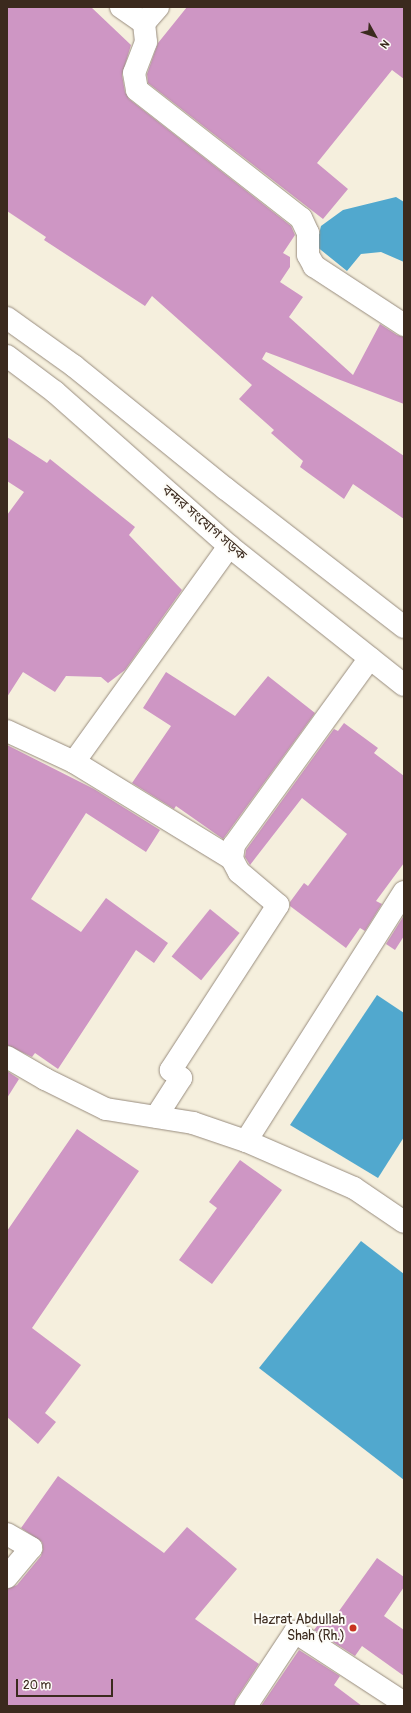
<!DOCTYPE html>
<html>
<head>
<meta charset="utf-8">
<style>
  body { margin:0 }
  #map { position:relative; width:411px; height:1713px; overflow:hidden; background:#f5efdd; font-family:Pangolin,"Noto Sans Bengali",sans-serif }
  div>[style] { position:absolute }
  .water>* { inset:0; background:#51a8ce }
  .building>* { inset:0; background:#ce96c4; transform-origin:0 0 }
  .roads { filter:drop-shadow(0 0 1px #988c7e) drop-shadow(0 0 1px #988c7e) }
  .minor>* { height:22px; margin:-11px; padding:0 11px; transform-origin:11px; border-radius:11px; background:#fff }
  .highway>* { height:22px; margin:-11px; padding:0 11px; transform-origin:11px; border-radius:11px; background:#fff }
  .dots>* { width:11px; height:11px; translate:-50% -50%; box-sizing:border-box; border:2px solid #fdfcf7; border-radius:50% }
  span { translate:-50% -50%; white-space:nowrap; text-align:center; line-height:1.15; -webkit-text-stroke:4px #fdfcf7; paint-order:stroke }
  .street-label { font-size:14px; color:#3b2a1e }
  .poi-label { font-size:14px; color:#3b2a1e }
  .right { translate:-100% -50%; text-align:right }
  .frame { position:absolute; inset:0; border:8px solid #3b2a1e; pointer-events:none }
  .north { position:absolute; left:355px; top:16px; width:40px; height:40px; -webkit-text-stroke:3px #fdfcf7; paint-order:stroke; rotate:130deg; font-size:11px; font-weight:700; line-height:16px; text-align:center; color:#3b2a1e }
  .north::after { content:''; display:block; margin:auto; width:14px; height:18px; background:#3b2a1e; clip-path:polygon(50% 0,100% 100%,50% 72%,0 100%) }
  .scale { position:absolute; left:16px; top:1679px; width:97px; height:18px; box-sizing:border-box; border:2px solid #3b2a1e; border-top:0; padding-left:5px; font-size:12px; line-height:14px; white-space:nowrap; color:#3b2a1e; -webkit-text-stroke:3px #fdfcf7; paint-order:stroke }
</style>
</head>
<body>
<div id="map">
  <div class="water">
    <div style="clip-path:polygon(396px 197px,404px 202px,404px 262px,381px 252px,361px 254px,347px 271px,316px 246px,321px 226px,343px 210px)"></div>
    <div style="clip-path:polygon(377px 995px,404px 1013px,404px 1137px,378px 1178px,290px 1125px)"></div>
    <div style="clip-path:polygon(361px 1241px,404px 1274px,404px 1480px,259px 1368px)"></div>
  </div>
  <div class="building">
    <div style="clip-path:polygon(7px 7px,91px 7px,131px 45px,122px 75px,125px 92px,129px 99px,291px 226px,295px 235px,283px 253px,290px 257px,290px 267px,280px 282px,303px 297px,289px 317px,353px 375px,380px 324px,397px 335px,404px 337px,404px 404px,266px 352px,262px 359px,404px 456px,404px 519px,353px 484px,344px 499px,300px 467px,303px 461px,271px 433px,274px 430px,239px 399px,252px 385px,152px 296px,145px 306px,44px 240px,46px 237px,7px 211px)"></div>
    <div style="clip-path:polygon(187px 7px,404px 7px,404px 79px,392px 70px,317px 163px,348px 189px,323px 219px,148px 83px,147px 74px,158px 43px)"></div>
    <div style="clip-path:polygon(7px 437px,47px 463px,50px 459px,135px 527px,129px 535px,182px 590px,125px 670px,108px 683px,101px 677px,66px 676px,55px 692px,23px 672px,7px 697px,7px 515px,24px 492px,7px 481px)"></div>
    <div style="clip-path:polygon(166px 672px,235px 716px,268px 676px,315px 713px,223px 839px,176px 806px,174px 809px,132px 783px,171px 726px,143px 708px)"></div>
    <div style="clip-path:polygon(344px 723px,378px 748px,374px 753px,404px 776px,404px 863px,376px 901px,382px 904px,365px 931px,360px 928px,346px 948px,290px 906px,290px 902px,304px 883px,308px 886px,347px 834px,302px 798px,250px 865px,245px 857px,246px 850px,334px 729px,338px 731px)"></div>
    <div style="clip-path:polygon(7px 745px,94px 789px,160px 830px,146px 852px,86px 813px,31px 899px,81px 932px,106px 898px,168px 943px,154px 963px,136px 950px,58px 1069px,35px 1053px,32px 1057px,7px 1045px)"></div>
    <div style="left:210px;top:909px;width:38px;height:61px;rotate:39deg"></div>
    <div style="clip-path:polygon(403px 917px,404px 936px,395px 950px,386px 944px)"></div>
    <div style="clip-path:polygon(7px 1071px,19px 1079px,7px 1098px)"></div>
    <div style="clip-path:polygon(77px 1129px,139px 1171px,32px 1328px,81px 1365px,45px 1413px,56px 1422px,38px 1444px,7px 1417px,7px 1231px)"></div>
    <div style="clip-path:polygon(240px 1160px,282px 1190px,212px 1284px,179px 1260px,217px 1208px,209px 1202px)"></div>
    <div style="clip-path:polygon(58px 1476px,164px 1553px,187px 1527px,237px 1569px,195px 1619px,259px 1664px,236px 1699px,234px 1706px,7px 1706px,7px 1589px,17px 1585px,41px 1556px,43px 1549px,42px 1542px,21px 1528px)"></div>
    <div style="clip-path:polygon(377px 1558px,404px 1577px,404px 1587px,384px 1616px,404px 1630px,404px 1676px,362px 1646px,355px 1656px,314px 1630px,327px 1613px,334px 1618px)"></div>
    <div style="clip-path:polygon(299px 1650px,340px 1676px,334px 1685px,362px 1706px,261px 1706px)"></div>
  </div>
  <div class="roads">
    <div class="minor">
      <div style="left:121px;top:7px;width:28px;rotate:35deg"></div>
      <div style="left:158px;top:7px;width:21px;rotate:131deg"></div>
      <div style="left:144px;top:23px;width:19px;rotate:84deg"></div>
      <div style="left:146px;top:42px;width:33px;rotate:111deg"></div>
      <div style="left:134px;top:73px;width:17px;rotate:80deg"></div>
      <div style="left:137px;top:90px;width:208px;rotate:38deg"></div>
      <div style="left:301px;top:218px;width:17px;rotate:65deg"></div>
      <div style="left:308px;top:233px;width:22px;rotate:90deg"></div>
      <div style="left:308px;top:255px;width:13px;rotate:61deg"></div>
      <div style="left:314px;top:266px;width:108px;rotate:33.2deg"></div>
      <div style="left:7px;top:731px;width:74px;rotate:24.8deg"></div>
      <div style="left:74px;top:762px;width:185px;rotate:31.5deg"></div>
      <div style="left:232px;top:859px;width:15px;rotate:62deg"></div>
      <div style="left:239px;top:872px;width:51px;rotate:40.2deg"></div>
      <div style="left:278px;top:905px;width:197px;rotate:123deg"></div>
      <div style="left:171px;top:1070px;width:13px;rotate:39deg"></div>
      <div style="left:181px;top:1078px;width:46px;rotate:122.7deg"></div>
      <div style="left:74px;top:762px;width:266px;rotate:-54.3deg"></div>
      <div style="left:232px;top:859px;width:14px;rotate:-82deg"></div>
      <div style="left:234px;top:845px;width:231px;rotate:-54deg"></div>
      <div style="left:7px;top:1057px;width:44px;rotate:30.1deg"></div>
      <div style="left:45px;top:1079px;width:68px;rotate:26.2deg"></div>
      <div style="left:106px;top:1109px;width:88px;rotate:9.1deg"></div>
      <div style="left:193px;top:1123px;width:56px;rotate:18.8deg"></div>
      <div style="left:246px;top:1141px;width:118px;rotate:23.5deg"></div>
      <div style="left:354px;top:1188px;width:60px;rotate:34.2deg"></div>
      <div style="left:246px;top:1141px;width:295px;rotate:-57.6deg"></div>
      <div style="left:7px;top:1534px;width:28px;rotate:30deg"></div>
      <div style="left:31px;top:1548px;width:38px;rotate:130deg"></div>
      <div style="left:246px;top:1706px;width:89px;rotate:-56.5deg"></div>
      <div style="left:295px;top:1632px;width:130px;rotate:33.1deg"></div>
    </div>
    <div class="highway">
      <div style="left:7px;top:318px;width:82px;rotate:35.6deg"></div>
      <div style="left:74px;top:366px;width:196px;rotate:39deg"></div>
      <div style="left:226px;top:489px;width:225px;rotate:37.8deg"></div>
      <div style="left:7px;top:356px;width:60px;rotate:36.9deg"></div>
      <div style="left:55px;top:392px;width:232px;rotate:41.5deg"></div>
      <div style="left:229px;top:546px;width:223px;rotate:38.5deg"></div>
    </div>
  </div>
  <div class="dots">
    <div style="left:353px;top:1628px;background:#c8321e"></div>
  </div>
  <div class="street-label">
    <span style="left:204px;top:523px;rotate:41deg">বন্দর সংযোগ সড়ক</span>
  </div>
  <div class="poi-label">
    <span class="right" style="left:345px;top:1628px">Hazrat Abdullah<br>Shah (Rh.)</span>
  </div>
  <div class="frame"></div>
  <div class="north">N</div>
  <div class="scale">20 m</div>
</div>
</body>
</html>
